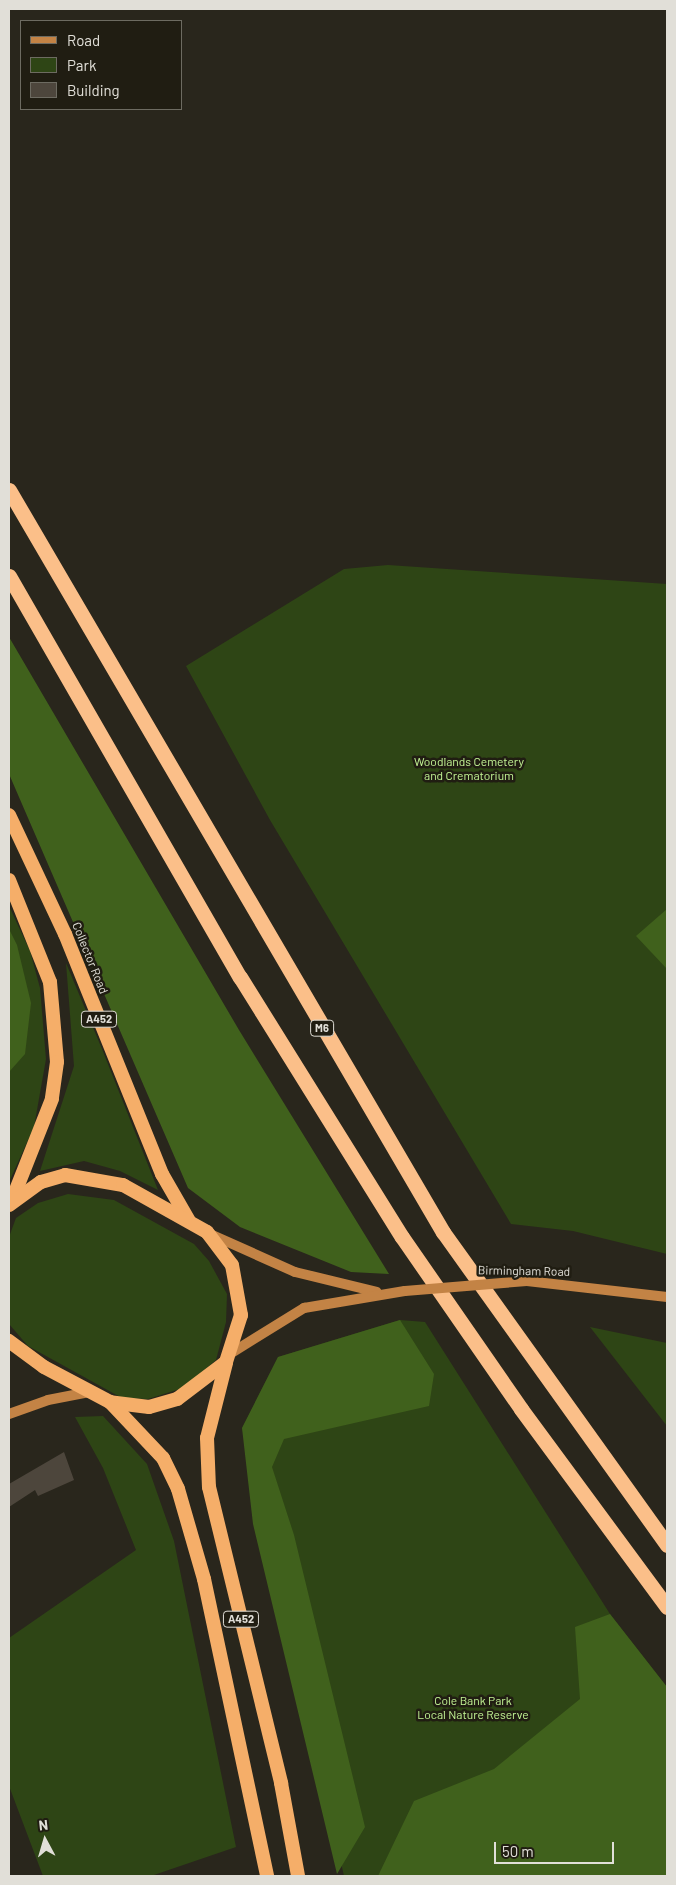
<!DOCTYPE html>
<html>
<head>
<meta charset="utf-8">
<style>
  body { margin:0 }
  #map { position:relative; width:676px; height:1885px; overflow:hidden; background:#29261c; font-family:Barlow,sans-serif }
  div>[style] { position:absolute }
  .green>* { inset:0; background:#2e4515 }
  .forest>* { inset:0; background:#40611c }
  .building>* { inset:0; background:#4d463c }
  .secondary>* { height:10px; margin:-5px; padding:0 5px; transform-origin:5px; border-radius:5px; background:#c38345 }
  .trunk>* { height:14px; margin:-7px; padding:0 7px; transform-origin:7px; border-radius:7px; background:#f5ae69 }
  .motorway>* { height:15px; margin:-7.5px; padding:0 7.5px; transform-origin:7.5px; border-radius:7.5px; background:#fbbf89 }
  .secondary-bridge>* { height:10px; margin:-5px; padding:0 5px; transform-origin:5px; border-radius:5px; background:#c38345 }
  span { translate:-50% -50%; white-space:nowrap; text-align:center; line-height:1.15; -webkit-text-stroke:5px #201d12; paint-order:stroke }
  .shield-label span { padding:1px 4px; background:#201d12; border:1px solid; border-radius:4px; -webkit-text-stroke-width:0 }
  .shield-label { font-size:11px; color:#e1dfd8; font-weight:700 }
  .park-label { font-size:12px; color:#c3f595 }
  .street-label { font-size:12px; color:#e1dfd8 }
  .frame { position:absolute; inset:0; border:10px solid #e1dfd8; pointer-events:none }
  .legend { position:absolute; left:20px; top:20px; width:162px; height:90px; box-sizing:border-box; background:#201d12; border:1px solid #6d6b61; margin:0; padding:6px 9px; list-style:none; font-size:15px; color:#e1dfd8 }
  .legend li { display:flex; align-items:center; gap:10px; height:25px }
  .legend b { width:25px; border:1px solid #6d6b61 }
  .north { position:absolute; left:20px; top:1815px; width:50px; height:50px; -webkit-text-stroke:4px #201d12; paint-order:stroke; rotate:354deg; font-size:14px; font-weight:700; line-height:20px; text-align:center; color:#e1dfd8 }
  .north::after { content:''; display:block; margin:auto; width:18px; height:22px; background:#e1dfd8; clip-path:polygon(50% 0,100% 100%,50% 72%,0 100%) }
  .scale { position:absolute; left:494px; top:1842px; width:120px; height:22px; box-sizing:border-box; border:2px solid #e1dfd8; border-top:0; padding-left:6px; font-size:15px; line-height:18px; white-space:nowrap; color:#e1dfd8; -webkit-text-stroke:4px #201d12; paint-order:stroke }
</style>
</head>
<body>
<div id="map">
  <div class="green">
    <div style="clip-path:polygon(388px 565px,667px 584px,667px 1254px,573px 1231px,511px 1224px,270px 820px,186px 666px,344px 569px)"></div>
    <div style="clip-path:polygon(9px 906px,30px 951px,40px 988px,46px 1059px,34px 1127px,9px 1182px)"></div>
    <div style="clip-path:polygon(66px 963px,102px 1049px,158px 1190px,120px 1171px,84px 1161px,40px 1171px,74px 1066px)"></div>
    <div style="clip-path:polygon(68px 1194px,114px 1200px,194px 1244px,209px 1261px,227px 1294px,226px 1322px,216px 1360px,183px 1388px,148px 1399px,122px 1398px,28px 1346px,9px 1324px,9px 1237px,16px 1218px,38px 1203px)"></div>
    <div style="clip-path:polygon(400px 1320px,425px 1322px,610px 1614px,667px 1687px,667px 1876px,344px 1876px,242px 1428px,278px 1357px)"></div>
    <div style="clip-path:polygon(590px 1327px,667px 1343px,667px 1426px)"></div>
    <div style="clip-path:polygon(103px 1416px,147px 1464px,174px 1541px,236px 1847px,151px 1876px,43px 1876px,9px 1786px,9px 1638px,136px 1550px,103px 1468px,75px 1417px)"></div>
  </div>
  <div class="forest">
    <div style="clip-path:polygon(9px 637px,239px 1030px,389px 1274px,351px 1272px,240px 1227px,188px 1188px,9px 774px)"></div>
    <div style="clip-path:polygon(667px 909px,667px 969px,636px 936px)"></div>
    <div style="clip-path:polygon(9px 929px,17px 945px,31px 1003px,25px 1054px,9px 1072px)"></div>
    <div style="clip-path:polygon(400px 1320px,434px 1374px,429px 1406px,284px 1439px,272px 1467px,294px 1535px,365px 1827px,337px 1874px,253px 1524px,242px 1428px,278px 1357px)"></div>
    <div style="clip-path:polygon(610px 1614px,667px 1687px,667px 1876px,378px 1876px,414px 1801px,494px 1769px,580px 1699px,575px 1627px)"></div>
  </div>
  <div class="building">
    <div style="clip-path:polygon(64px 1452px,74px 1480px,38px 1496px,35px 1490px,9px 1507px,9px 1484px)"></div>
  </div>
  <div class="secondary">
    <div style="left:210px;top:1234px;width:93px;rotate:24.1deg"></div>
    <div style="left:295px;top:1272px;width:84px;rotate:13.7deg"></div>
    <div style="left:527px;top:1281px;width:141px;rotate:6.5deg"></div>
    <div style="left:233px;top:1352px;width:84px;rotate:-31.8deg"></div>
    <div style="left:304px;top:1308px;width:102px;rotate:-9.6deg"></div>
    <div style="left:9px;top:1414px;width:41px;rotate:-19.7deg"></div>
    <div style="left:48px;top:1400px;width:42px;rotate:-11deg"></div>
  </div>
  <div class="trunk">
    <div style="left:9px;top:815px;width:132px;rotate:64.8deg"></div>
    <div style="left:65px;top:934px;width:259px;rotate:68deg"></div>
    <div style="left:162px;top:1174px;width:54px;rotate:60.1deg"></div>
    <div style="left:9px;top:880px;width:110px;rotate:68.1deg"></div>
    <div style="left:50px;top:982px;width:80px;rotate:85deg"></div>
    <div style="left:57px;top:1062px;width:37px;rotate:98deg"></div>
    <div style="left:52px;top:1099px;width:109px;rotate:111.6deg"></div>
    <div style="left:9px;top:1205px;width:39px;rotate:-36deg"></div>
    <div style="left:41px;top:1182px;width:25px;rotate:-16deg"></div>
    <div style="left:65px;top:1175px;width:59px;rotate:9.8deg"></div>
    <div style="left:123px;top:1185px;width:96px;rotate:29.2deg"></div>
    <div style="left:207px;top:1232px;width:41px;rotate:52.9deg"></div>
    <div style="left:232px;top:1265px;width:51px;rotate:79.8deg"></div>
    <div style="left:241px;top:1315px;width:49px;rotate:107.7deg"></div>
    <div style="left:226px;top:1362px;width:61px;rotate:142.9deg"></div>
    <div style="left:177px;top:1399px;width:29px;rotate:164deg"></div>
    <div style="left:149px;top:1407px;width:39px;rotate:-173deg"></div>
    <div style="left:110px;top:1402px;width:75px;rotate:-152.1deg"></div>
    <div style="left:44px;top:1367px;width:44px;rotate:-143.4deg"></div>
    <div style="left:226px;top:1363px;width:77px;rotate:104.2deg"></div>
    <div style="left:207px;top:1438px;width:49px;rotate:87.7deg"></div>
    <div style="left:209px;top:1487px;width:305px;rotate:76.3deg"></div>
    <div style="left:281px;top:1783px;width:95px;rotate:79.6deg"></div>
    <div style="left:110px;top:1402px;width:77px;rotate:46.6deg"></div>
    <div style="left:163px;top:1458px;width:34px;rotate:64deg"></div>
    <div style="left:178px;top:1489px;width:94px;rotate:73.9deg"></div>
    <div style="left:204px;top:1579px;width:304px;rotate:78deg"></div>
  </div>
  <div class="motorway">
    <div style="left:9px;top:490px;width:860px;rotate:59.68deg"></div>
    <div style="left:443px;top:1232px;width:385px;rotate:54.4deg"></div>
    <div style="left:9px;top:576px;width:463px;rotate:60.1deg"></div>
    <div style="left:240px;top:977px;width:306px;rotate:58.1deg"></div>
    <div style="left:402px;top:1237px;width:209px;rotate:55.3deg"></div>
    <div style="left:521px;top:1409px;width:246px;rotate:53.6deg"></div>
  </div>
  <div class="secondary-bridge">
    <div style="left:405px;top:1291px;width:122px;rotate:-4.7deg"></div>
  </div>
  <div class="shield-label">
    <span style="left:99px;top:1019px">A452</span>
    <span style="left:322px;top:1028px">M6</span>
    <span style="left:241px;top:1619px">A452</span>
  </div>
  <div class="park-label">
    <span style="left:469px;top:769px">Woodlands Cemetery<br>and Crematorium</span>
    <span style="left:473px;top:1708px">Cole Bank Park<br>Local Nature Reserve</span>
  </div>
  <div class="street-label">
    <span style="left:90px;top:958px;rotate:68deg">Collector Road</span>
    <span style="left:524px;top:1271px;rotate:1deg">Birmingham Road</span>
  </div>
  <div class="frame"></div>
  <ul class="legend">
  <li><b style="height:6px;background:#c38345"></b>Road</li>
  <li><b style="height:14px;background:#2e4515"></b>Park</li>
  <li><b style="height:14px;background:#4d463c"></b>Building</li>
  </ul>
  <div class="north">N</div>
  <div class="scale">50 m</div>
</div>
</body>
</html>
